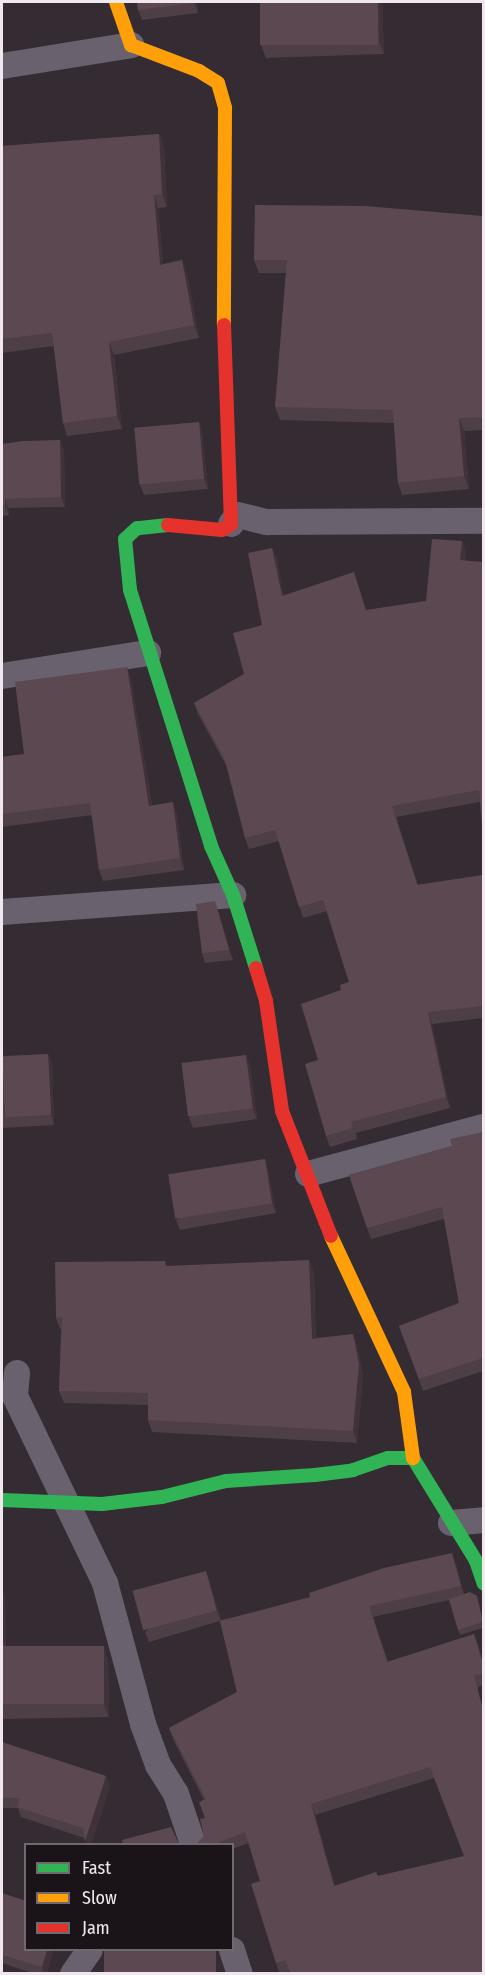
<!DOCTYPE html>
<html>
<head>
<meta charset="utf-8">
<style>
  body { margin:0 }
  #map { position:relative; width:485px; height:1975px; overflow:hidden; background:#342c32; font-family:"Fira Sans Condensed",sans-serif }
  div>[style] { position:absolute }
  .street>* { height:26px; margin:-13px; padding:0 13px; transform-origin:13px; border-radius:13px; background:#69626e }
  .fast>* { height:14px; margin:-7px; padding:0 7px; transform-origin:7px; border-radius:7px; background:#30b455 }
  .slow>* { height:14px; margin:-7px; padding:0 7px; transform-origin:7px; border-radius:7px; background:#ff9f0a }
  .jam>* { height:14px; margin:-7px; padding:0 7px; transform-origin:7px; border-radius:7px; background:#e5322d }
  .wall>* { inset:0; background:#4e3e45 }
  .shaded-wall>* { inset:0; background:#403238 }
  .building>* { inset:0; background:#5b4850; transform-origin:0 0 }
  span { translate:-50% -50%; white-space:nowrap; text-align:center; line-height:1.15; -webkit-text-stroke:4.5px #1a1419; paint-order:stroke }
  .frame { position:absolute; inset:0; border:3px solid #f1e8ef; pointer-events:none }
  .legend { position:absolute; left:24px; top:1843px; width:210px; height:108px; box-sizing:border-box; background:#1a1419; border:2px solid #70696f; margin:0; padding:8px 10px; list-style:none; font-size:18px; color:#f1e8ef }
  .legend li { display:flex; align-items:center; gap:12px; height:30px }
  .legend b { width:30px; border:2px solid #70696f }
</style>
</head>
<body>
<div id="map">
  <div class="street">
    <div style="left:2px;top:66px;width:131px;rotate:-9.2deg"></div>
    <div style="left:231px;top:524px;width:11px;rotate:-52deg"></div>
    <div style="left:238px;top:515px;width:30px;rotate:14deg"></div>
    <div style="left:267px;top:522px;width:217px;rotate:-0.3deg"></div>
    <div style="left:2px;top:676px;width:148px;rotate:-9deg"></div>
    <div style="left:2px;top:912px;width:232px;rotate:-4.2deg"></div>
    <div style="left:308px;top:1174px;width:182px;rotate:-15deg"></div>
    <div style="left:17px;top:1373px;width:23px;rotate:95deg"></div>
    <div style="left:15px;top:1396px;width:208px;rotate:64.3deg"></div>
    <div style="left:105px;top:1583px;width:146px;rotate:74.9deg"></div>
    <div style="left:143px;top:1724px;width:44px;rotate:69.9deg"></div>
    <div style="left:158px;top:1765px;width:34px;rotate:58deg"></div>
    <div style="left:176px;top:1794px;width:53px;rotate:71.2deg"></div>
    <div style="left:451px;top:1523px;width:33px;rotate:-5deg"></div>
    <div style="left:232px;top:1950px;width:25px;rotate:72deg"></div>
    <div style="left:73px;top:1974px;width:29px;rotate:-55deg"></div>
  </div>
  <div class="fast">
    <div style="left:168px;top:525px;width:31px;rotate:174deg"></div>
    <div style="left:137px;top:528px;width:16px;rotate:137deg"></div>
    <div style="left:125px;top:539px;width:51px;rotate:84.4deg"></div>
    <div style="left:130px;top:590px;width:269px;rotate:72.4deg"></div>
    <div style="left:211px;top:846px;width:54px;rotate:65.8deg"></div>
    <div style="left:233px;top:895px;width:77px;rotate:72.5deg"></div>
    <div style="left:2px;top:1500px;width:100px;rotate:2.3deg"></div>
    <div style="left:102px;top:1504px;width:60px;rotate:-6.7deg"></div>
    <div style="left:162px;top:1497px;width:66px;rotate:-14deg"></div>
    <div style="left:226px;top:1481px;width:89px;rotate:-3.9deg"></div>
    <div style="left:315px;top:1475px;width:38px;rotate:-7deg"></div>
    <div style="left:353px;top:1470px;width:37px;rotate:-19deg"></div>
    <div style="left:388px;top:1458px;width:25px"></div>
    <div style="left:413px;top:1458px;width:121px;rotate:58.5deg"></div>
    <div style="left:476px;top:1561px;width:24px;rotate:71deg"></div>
  </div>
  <div class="slow">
    <div style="left:116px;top:2px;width:46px;rotate:70.8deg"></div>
    <div style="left:131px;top:45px;width:73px;rotate:20.9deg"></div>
    <div style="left:199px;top:71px;width:22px;rotate:32deg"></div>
    <div style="left:218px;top:83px;width:26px;rotate:74deg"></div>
    <div style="left:225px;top:108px;width:217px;rotate:90.3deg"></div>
    <div style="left:331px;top:1236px;width:172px;rotate:64.9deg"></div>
    <div style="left:404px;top:1392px;width:67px;rotate:82.2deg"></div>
  </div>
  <div class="jam">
    <div style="left:168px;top:525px;width:54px;rotate:5.3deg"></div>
    <div style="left:222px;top:530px;width:11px;rotate:-34deg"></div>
    <div style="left:231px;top:524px;width:199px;rotate:-92deg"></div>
    <div style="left:256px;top:968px;width:34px;rotate:73deg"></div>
    <div style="left:266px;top:1001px;width:111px;rotate:81.7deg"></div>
    <div style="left:282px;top:1111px;width:134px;rotate:68.6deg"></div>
  </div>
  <div class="wall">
    <div style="clip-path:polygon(137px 2px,197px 2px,198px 13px,142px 20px,138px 10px)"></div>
    <div style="clip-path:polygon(260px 2px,382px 2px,384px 54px,266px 58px,261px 45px)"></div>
    <div style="clip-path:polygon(159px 134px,164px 147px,167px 207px,158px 208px,163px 264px,182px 260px,187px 273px,199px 338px,114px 355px,122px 429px,67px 436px,63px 423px,54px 346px,2px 353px,2px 146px)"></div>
    <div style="clip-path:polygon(483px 216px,483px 430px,464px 431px,469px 489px,402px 495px,398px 483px,394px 423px,280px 420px,275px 407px,286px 273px,259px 273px,254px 260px)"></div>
    <div style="clip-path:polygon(199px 422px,202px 432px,208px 489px,144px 495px,140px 485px)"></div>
    <div style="clip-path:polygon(60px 440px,64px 450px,65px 507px,8px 508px,9px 515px,2px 516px,2px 444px)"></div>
    <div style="clip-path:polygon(462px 541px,466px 552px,465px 560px,480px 802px,396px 817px,418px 885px,483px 875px,483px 1018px,432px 1024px,450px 1108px,356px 1133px,357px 1139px,330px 1147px,326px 1136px,318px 1060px,341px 990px,349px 982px,327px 911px,303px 918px,279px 841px,249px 849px,245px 838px,227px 767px,198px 714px,194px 703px,244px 674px,262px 625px,272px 548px,277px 559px,283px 595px,367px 610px,426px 601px)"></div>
    <div style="clip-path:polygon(127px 667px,131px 679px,152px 805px,177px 814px,184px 870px,103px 881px,99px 870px,92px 815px,2px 827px,2px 757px,24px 754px)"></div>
    <div style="clip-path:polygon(218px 911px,233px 960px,205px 963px,202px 953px)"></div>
    <div style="clip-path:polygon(48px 1054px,52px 1063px,54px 1125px,2px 1128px,2px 1056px)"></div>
    <div style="clip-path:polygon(250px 1065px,257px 1119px,193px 1128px,189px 1118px)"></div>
    <div style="clip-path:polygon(483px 1132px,483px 1371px,423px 1391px,399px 1326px,459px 1303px,444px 1219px,371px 1239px,349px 1175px,452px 1146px)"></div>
    <div style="clip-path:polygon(265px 1159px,268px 1169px,276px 1213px,180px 1230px,176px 1220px)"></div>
    <div style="clip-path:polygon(165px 1261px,167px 1266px,314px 1271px,316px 1338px,353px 1334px,357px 1346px,363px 1376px,357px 1443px,152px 1432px,148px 1420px,148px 1405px,64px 1403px,59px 1391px,61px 1329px,60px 1329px,56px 1318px)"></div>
    <div style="clip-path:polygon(evenodd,456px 1564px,464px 1594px,483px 1619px,483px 1628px,460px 1635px,449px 1600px,373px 1617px,388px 1662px,474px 1634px,478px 1645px,483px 1663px,483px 1685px,478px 1687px,483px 1974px,289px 1971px,280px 1974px,276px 1963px,260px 1881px,249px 1843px,232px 1849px,232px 1845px,196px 1845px,204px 1836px,205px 1818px,204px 1800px,173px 1739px,169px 1728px,237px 1692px,220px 1621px,149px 1642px,145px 1632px,206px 1571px,221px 1620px,456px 1564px,434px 1778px,464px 1856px,335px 1886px,315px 1815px,434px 1778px)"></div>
    <div style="clip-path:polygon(2px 1590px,5px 1599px,6px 1648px,108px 1659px,109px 1717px,2px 1719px)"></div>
    <div style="clip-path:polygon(2px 1742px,110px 1786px,91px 1845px,86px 1845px,84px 1838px,21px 1817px,18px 1808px,2px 1808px)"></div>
    <div style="clip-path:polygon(2px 1893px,26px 1950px,53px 1950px,47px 1974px,35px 1974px,2px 1963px)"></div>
  </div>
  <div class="shaded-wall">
    <div style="clip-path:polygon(194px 2px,197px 2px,198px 13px)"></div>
    <div style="clip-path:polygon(378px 2px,382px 2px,384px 54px,379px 41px)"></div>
    <div style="clip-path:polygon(159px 134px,164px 147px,167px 207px,162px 194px)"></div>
    <div style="clip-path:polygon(154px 195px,158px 208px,164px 278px,160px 265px)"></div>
    <div style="clip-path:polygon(182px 260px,187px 273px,199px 338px,194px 325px)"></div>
    <div style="clip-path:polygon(109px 342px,114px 355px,122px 429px,117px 416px)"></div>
    <div style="clip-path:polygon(459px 418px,464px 431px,469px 489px,464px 476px)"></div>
    <div style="clip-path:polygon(199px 422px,202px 432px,208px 489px,204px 479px)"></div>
    <div style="clip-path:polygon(60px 440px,64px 450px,65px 507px,61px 497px)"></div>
    <div style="clip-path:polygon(5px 499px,8px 508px,9px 515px,5px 505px)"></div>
    <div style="clip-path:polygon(462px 541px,466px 552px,465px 571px,460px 560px)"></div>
    <div style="clip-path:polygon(272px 548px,277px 559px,286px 607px,282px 596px)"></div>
    <div style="clip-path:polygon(127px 667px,131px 679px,154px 818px,149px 806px)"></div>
    <div style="clip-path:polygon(173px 802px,177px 814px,184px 870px,180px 858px)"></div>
    <div style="clip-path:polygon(215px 901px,218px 911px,233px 960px,229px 950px)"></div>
    <div style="clip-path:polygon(428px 1012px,432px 1024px,450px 1108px,446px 1097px)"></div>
    <div style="clip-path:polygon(48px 1054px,52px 1063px,54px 1125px,51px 1115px)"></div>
    <div style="clip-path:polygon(246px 1055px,250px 1065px,257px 1119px,253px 1109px)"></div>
    <div style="clip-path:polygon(265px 1159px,268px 1169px,276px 1213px,272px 1203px)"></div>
    <div style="clip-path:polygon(309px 1260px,314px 1271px,316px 1351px,312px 1339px)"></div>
    <div style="clip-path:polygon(353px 1334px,357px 1346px,363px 1376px,357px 1443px,353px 1431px)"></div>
    <div style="clip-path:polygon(452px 1553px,456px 1564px,465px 1597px,461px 1586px)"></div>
    <div style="clip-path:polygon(206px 1571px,221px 1621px,217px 1611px)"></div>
    <div style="clip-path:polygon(2px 1590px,5px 1599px,6px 1648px,2px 1639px)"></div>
    <div style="clip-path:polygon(104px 1646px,108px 1659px,109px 1717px,104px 1704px)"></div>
    <div style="clip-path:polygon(106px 1776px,110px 1786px,91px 1845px,86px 1845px,85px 1841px)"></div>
    <div style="clip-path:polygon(311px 1804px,315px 1815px,338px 1897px,334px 1886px)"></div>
    <div style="clip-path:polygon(47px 1950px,53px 1950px,47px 1974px,44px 1974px,42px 1967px)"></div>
  </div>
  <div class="building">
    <div style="clip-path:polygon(137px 2px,194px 2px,194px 3px,138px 10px)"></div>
    <div style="left:260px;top:2px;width:118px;height:43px"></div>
    <div style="clip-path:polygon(159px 134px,162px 194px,154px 195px,160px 265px,182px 260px,194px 325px,109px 342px,117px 416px,63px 423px,52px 333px,2px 339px,2px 146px)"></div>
    <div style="clip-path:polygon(255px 205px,365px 206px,483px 216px,483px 417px,459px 418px,464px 476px,398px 483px,393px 410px,275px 407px,287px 260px,254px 260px)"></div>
    <div style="left:199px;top:422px;width:57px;height:65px;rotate:85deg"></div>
    <div style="clip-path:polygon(60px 440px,61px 497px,5px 499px,5px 505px,2px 505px,2px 444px,23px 441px)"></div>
    <div style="clip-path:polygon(432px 539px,462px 541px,460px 560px,483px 562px,483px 839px,479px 790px,392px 806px,417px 885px,483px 875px,483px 1006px,428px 1012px,446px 1097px,351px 1122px,353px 1128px,326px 1136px,305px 1064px,318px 1060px,301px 1004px,341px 990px,340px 985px,349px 982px,323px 900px,299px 907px,275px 830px,245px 838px,225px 760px,194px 703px,244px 674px,233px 633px,262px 625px,248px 553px,272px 548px,282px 596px,354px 572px,366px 610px,426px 601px)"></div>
    <div style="clip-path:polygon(127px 667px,149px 806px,173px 802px,180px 858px,99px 870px,90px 803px,2px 814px,2px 757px,24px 754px,15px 682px)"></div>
    <div style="clip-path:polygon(215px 901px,229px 950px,202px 953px,196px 904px)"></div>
    <div style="left:48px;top:1054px;width:61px;height:46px;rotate:87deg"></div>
    <div style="left:246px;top:1055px;width:54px;height:65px;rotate:83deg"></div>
    <div style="clip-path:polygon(483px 1132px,483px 1358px,419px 1379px,399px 1326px,459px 1303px,442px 1207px,367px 1228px,349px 1175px,452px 1146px,450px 1139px)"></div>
    <div style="left:265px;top:1159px;width:45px;height:98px;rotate:81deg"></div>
    <div style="clip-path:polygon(309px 1260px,312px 1339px,353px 1334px,359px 1364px,353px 1431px,148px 1420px,148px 1393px,59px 1391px,62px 1317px,56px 1318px,55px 1262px,165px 1261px,165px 1266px)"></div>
    <div style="clip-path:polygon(evenodd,452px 1553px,461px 1586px,369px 1606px,387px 1662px,474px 1634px,483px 1665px,483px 1673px,474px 1676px,483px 1709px,483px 1974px,290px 1974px,286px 1960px,276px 1963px,251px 1884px,260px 1881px,245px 1832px,213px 1845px,196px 1845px,204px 1836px,200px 1819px,205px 1818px,199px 1802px,206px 1799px,169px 1728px,237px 1692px,220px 1621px,310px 1597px,309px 1593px,384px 1568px,452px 1553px,430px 1767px,464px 1856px,378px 1876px,376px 1872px,334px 1886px,311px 1804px,430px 1767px)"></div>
    <div style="left:206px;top:1571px;width:41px;height:76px;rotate:75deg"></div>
    <div style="clip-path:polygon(470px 1592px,477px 1596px,483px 1622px,458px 1630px,449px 1599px)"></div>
    <div style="left:104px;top:1646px;width:58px;height:102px;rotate:90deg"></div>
    <div style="clip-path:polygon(2px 1742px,106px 1776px,85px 1841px,83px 1828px,17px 1807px,20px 1798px,2px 1798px)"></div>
    <div style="clip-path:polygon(171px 1827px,179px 1844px,180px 1845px,123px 1845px,122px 1840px)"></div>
    <div style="clip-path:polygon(2px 1893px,26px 1901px,26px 1950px,47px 1950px,42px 1967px,2px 1955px)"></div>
    <div style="left:104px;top:1950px;width:112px;height:24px"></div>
  </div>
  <div class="frame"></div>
  <ul class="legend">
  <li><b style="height:8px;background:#30b455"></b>Fast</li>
  <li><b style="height:8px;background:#ff9f0a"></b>Slow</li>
  <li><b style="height:8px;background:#e5322d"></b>Jam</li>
  </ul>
</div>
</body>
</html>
